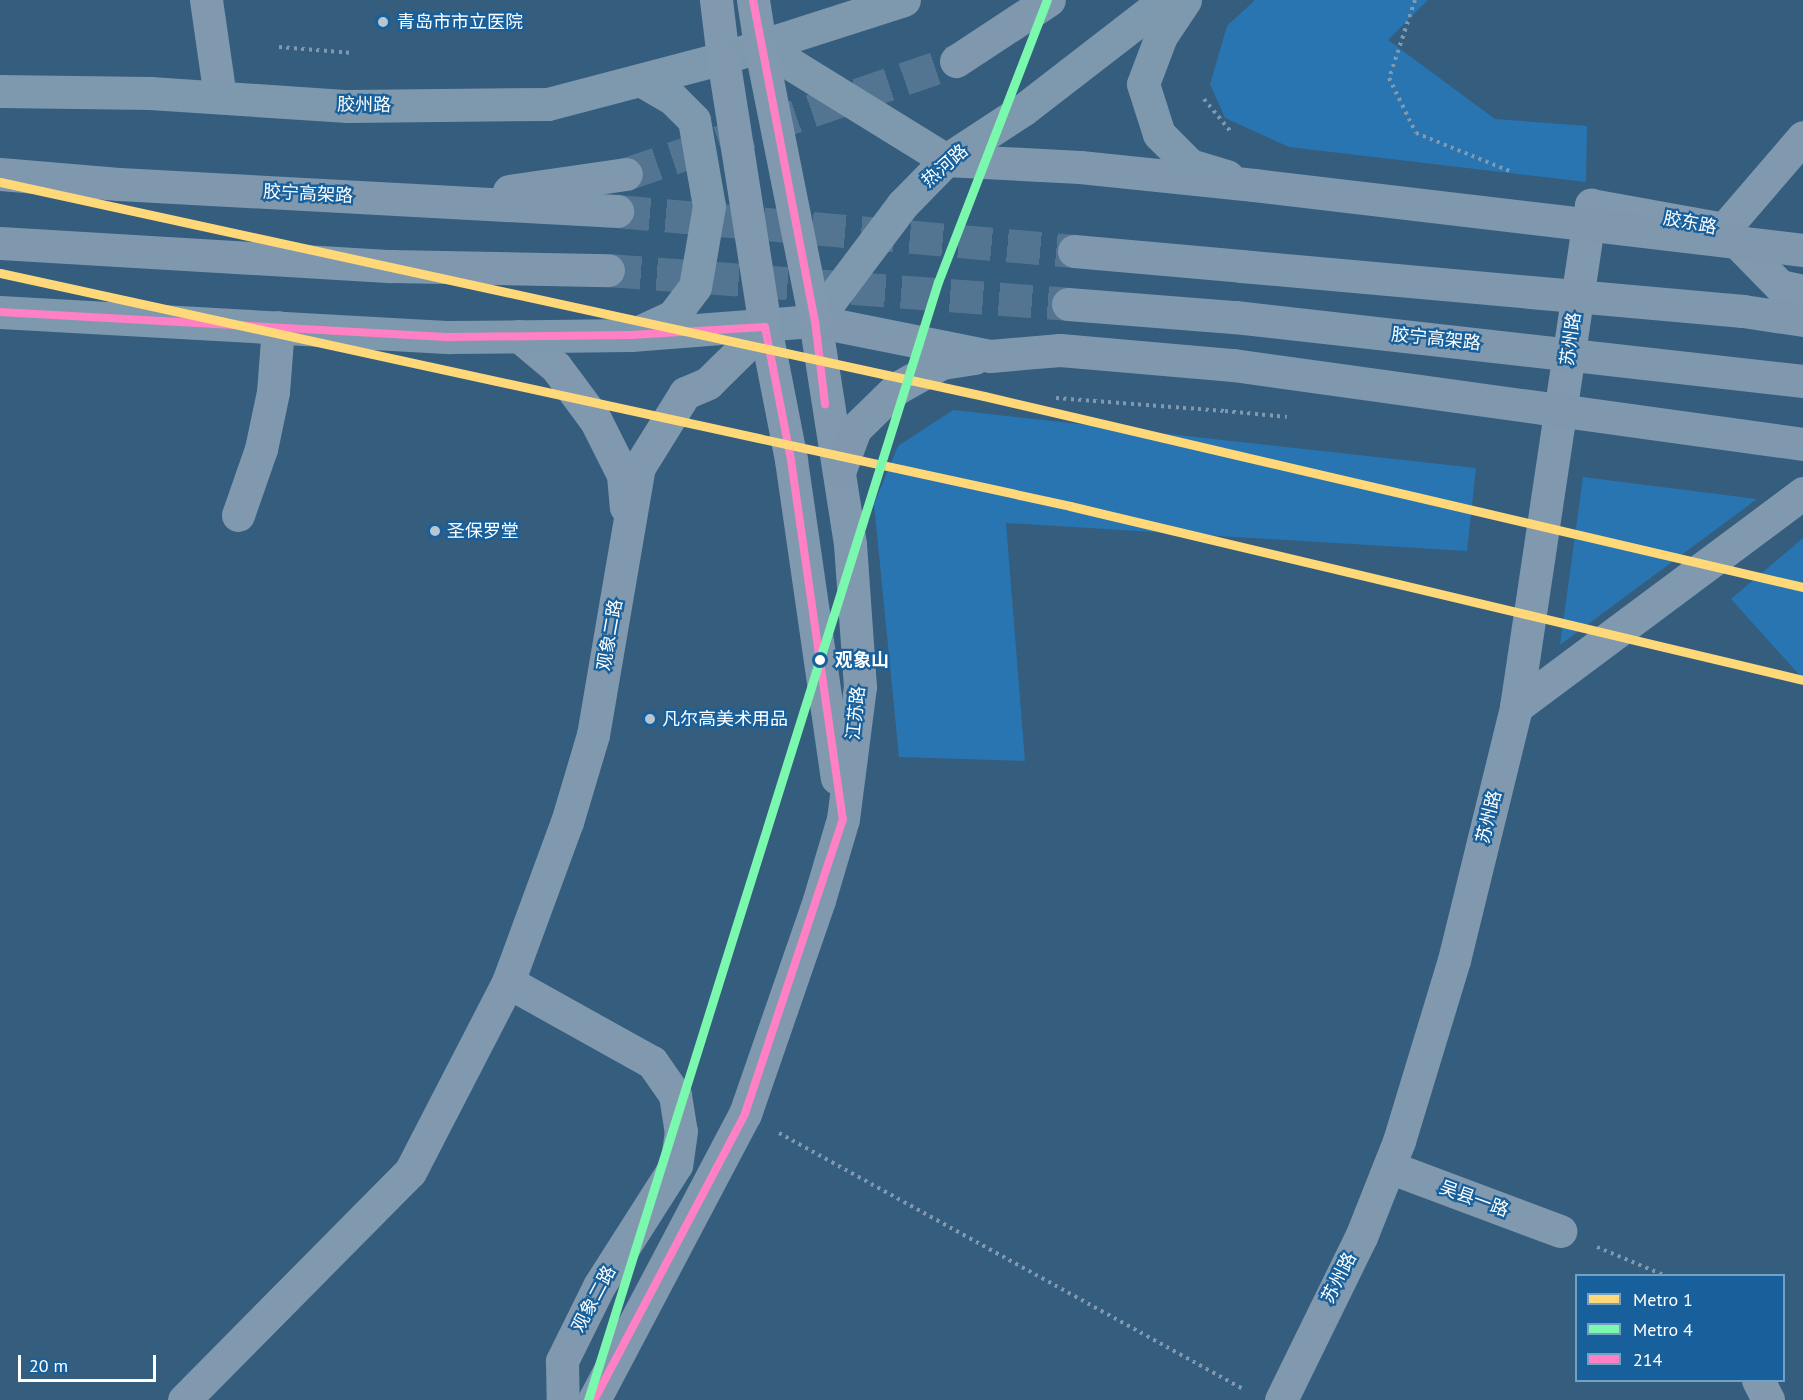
<!DOCTYPE html>
<html>
<head>
<meta charset="utf-8">
<style>
  body { margin:0 }
  #map { position:relative; width:1803px; height:1400px; overflow:hidden; background:#355d7e; font-family:"PT Sans","Noto Sans SC",sans-serif }
  div>[style] { position:absolute }
  .green>* { inset:0; background:#2875b1 }
  .highway-tunnel>* { height:33px; margin-top:-16.5px; transform-origin:0; background:repeating-linear-gradient(90deg,#537591 0 33px,transparent 0 49px) }
  .path>* { height:4px; margin-top:-2px; transform-origin:0; background:repeating-linear-gradient(90deg,#8099af 0 3px,transparent 0 7.5px) }
  .minor>* { height:33px; margin:-16.5px; padding:0 16.5px; transform-origin:16.5px; border-radius:16.5px; background:#8099af }
  .major>* { height:33px; margin:-16.5px; padding:0 16.5px; transform-origin:16.5px; border-radius:16.5px; background:#7e98ad }
  .highway>* { height:33px; margin:-16.5px; padding:0 16.5px; transform-origin:16.5px; border-radius:16.5px; background:#7f98ae }
  .path-bridge>* { height:4px; margin-top:-2px; transform-origin:0; background:repeating-linear-gradient(90deg,#8099af 0 3px,transparent 0 7.5px) }
  .minor-bridge>* { height:33px; margin:-16.5px; padding:0 16.5px; transform-origin:16.5px; border-radius:16.5px; background:#8099af }
  .major-bridge>* { height:33px; margin:-16.5px; padding:0 16.5px; transform-origin:16.5px; border-radius:16.5px; background:#7e98ad }
  .highway-bridge>* { height:33px; margin:-16.5px; padding:0 16.5px; transform-origin:16.5px; border-radius:16.5px; background:#7f98ae }
  .bus-1>* { height:8px; margin:-4px; padding:0 4px; transform-origin:4px; border-radius:4px; background:#ff80c5 }
  .metro-1>* { height:9px; margin:-4.5px; padding:0 4.5px; transform-origin:4.5px; border-radius:4.5px; background:#ffd87a }
  .metro-2>* { height:9px; margin:-4.5px; padding:0 4.5px; transform-origin:4.5px; border-radius:4.5px; background:#7af8ae }
  .dots>* { width:16px; height:16px; translate:-50% -50%; box-sizing:border-box; border:3px solid #17609c; border-radius:50% }
  span { translate:-50% -50%; white-space:nowrap; text-align:center; line-height:1.15; -webkit-text-stroke:4.5px #17609c; paint-order:stroke }
  .poi-label { font-size:18px; color:#fff }
  .left { translate:0 -50%; text-align:left }
  .street-label { font-size:18px; color:#fff }
  .stop-label { font-size:18px; color:#fff; font-weight:700 }
  .legend { position:absolute; left:1575px; top:1274px; width:210px; height:108px; box-sizing:border-box; background:#17609c; border:2px solid #74a0c4; margin:0; padding:8px 10px; list-style:none; font-size:18px; color:#fff }
  .legend li { display:flex; align-items:center; gap:12px; height:30px }
  .legend b { width:30px; border:2px solid #74a0c4 }
  .scale { position:absolute; left:18px; top:1355px; width:138px; height:27px; box-sizing:border-box; border:3px solid #fff; border-top:0; padding-left:8px; font-size:18px; line-height:21px; white-space:nowrap; color:#fff; -webkit-text-stroke:4px #17609c; paint-order:stroke }
</style>
</head>
<body>
<div id="map">
  <div class="green">
    <div style="clip-path:polygon(1255px 0,1428px 0,1388px 40px,1495px 119px,1587px 126px,1586px 182px,1289px 147px,1225px 118px,1210px 84px,1227px 26px)"></div>
    <div style="clip-path:polygon(953px 410px,1476px 468px,1467px 551px,1006px 523px,1025px 761px,899px 757px,874px 504px,898px 446px)"></div>
    <div style="clip-path:polygon(1583px 477px,1757px 499px,1560px 645px)"></div>
    <div style="clip-path:polygon(1803px 538px,1803px 679px,1731px 599px)"></div>
  </div>
  <div class="highway-tunnel">
    <div style="left:626px;top:174px;width:349px;rotate:-18.9deg"></div>
    <div style="left:617px;top:211px;width:459px;rotate:5deg"></div>
    <div style="left:608px;top:270px;width:461px;rotate:4.2deg"></div>
  </div>
  <div class="path">
    <div style="left:1415px;top:0;width:82px;rotate:108.4deg"></div>
    <div style="left:1389px;top:78px;width:61px;rotate:63.9deg"></div>
    <div style="left:1416px;top:133px;width:104px;rotate:22.1deg"></div>
    <div style="left:279px;top:47px;width:74px;rotate:4.6deg"></div>
    <div style="left:1204px;top:99px;width:43px;rotate:50.7deg"></div>
    <div style="left:1056px;top:398px;width:169px;rotate:4.4deg"></div>
    <div style="left:779px;top:1133px;width:530px;rotate:28.89deg"></div>
    <div style="left:1597px;top:1247px;width:75px;rotate:22.8deg"></div>
  </div>
  <div class="minor">
    <div style="left:206px;top:0;width:98px;rotate:81.8deg"></div>
    <div style="left:716px;top:0;width:58px;rotate:83.1deg"></div>
    <div style="left:753px;top:0;width:46px;rotate:81.2deg"></div>
    <div style="left:1724px;top:229px;width:121px;rotate:-49.3deg"></div>
    <div style="left:765px;top:327px;width:136px;rotate:78.9deg"></div>
    <div style="left:791px;top:460px;width:321px;rotate:81.8deg"></div>
    <div style="left:519px;top:336px;width:48px;rotate:40deg"></div>
    <div style="left:556px;top:367px;width:67px;rotate:53.5deg"></div>
    <div style="left:596px;top:421px;width:60px;rotate:63.4deg"></div>
    <div style="left:623px;top:475px;width:32px;rotate:85deg"></div>
    <div style="left:238px;top:515px;width:70px;rotate:-70.8deg"></div>
    <div style="left:261px;top:449px;width:58px;rotate:-78.1deg"></div>
    <div style="left:273px;top:392px;width:65px;rotate:-85.6deg"></div>
    <div style="left:1516px;top:707px;width:358px;rotate:-36.7deg"></div>
    <div style="left:508px;top:982px;width:165px;rotate:29.1deg"></div>
    <div style="left:652px;top:1062px;width:40px;rotate:55.1deg"></div>
    <div style="left:675px;top:1095px;width:36px;rotate:81deg"></div>
    <div style="left:681px;top:1131px;width:34px;rotate:98deg"></div>
    <div style="left:676px;top:1165px;width:143px;rotate:122.5deg"></div>
    <div style="left:599px;top:1286px;width:84px;rotate:116.3deg"></div>
    <div style="left:562px;top:1361px;width:39px;rotate:89deg"></div>
    <div style="left:1389px;top:1167px;width:183px;rotate:20.5deg"></div>
    <div style="left:1758px;top:1380px;width:22px;rotate:63deg"></div>
    <div style="left:184px;top:1400px;width:321px;rotate:-45.3deg"></div>
    <div style="left:410px;top:1172px;width:214px;rotate:-62.7deg"></div>
    <div style="left:508px;top:982px;width:171px;rotate:-69.8deg"></div>
    <div style="left:567px;top:822px;width:91px;rotate:-73.4deg"></div>
    <div style="left:593px;top:735px;width:272px;rotate:-80.3deg"></div>
    <div style="left:639px;top:467px;width:87px;rotate:-58.1deg"></div>
    <div style="left:685px;top:393px;width:25px;rotate:-23deg"></div>
    <div style="left:708px;top:383px;width:80px;rotate:-44.5deg"></div>
    <div style="left:594px;top:1400px;width:323px;rotate:-62.2deg"></div>
    <div style="left:745px;top:1114px;width:226px;rotate:-70.9deg"></div>
    <div style="left:819px;top:900px;width:84px;rotate:-73.5deg"></div>
    <div style="left:843px;top:819px;width:133px;rotate:-82.7deg"></div>
    <div style="left:860px;top:687px;width:143px;rotate:-94deg"></div>
    <div style="left:850px;top:544px;width:226px;rotate:-98.9deg"></div>
    <div style="left:1281px;top:1400px;width:182px;rotate:-63.9deg"></div>
    <div style="left:1361px;top:1237px;width:103px;rotate:-68.4deg"></div>
    <div style="left:1399px;top:1141px;width:189px;rotate:-73.1deg"></div>
    <div style="left:1454px;top:960px;width:260px;rotate:-76.2deg"></div>
    <div style="left:1516px;top:707px;width:508px;rotate:-81.5deg"></div>
    <div style="left:1591px;top:205px;width:135px;rotate:10.2deg"></div>
    <div style="left:1724px;top:229px;width:80px;rotate:45.5deg"></div>
    <div style="left:1780px;top:286px;width:24px;rotate:12deg"></div>
  </div>
  <div class="major">
    <div style="left:1185px;top:0;width:43px;rotate:123.7deg"></div>
    <div style="left:1161px;top:36px;width:51px;rotate:110.6deg"></div>
    <div style="left:1143px;top:84px;width:52px;rotate:72.3deg"></div>
    <div style="left:1159px;top:134px;width:44px;rotate:45deg"></div>
    <div style="left:1190px;top:165px;width:39px;rotate:17deg"></div>
    <div style="left:760px;top:45px;width:219px;rotate:31.7deg"></div>
    <div style="left:642px;top:81px;width:34px;rotate:30deg"></div>
    <div style="left:672px;top:98px;width:31px;rotate:45deg"></div>
    <div style="left:0;top:91px;width:150px;rotate:0.8deg"></div>
    <div style="left:150px;top:93px;width:198px;rotate:3.8deg"></div>
    <div style="left:348px;top:106px;width:200px;rotate:-0.6deg"></div>
    <div style="left:548px;top:104px;width:181px;rotate:-14.7deg"></div>
    <div style="left:723px;top:58px;width:190px;rotate:-17.8deg"></div>
    <div style="left:0;top:312px;width:451px;rotate:3.2deg"></div>
    <div style="left:450px;top:337px;width:181px;rotate:-0.6deg"></div>
    <div style="left:631px;top:335px;width:185px;rotate:-4.4deg"></div>
    <div style="left:815px;top:321px;width:145px;rotate:-53.1deg"></div>
    <div style="left:902px;top:205px;width:63px;rotate:-45.6deg"></div>
    <div style="left:946px;top:160px;width:93px;rotate:-33.2deg"></div>
    <div style="left:1024px;top:109px;width:178px;rotate:-37.7deg"></div>
    <div style="left:641px;top:331px;width:35px;rotate:-25deg"></div>
    <div style="left:673px;top:316px;width:36px;rotate:-53deg"></div>
  </div>
  <div class="highway">
    <div style="left:956px;top:61px;width:111px;rotate:-33.3deg"></div>
    <div style="left:946px;top:160px;width:134px;rotate:3deg"></div>
    <div style="left:1080px;top:167px;width:175px;rotate:5.9deg"></div>
    <div style="left:0;top:174px;width:119px;rotate:4.8deg"></div>
    <div style="left:119px;top:184px;width:499px;rotate:3.1deg"></div>
    <div style="left:509px;top:191px;width:118px;rotate:-8.3deg"></div>
    <div style="left:0;top:243px;width:392px;rotate:3.4deg"></div>
    <div style="left:391px;top:266px;width:217px;rotate:1.1deg"></div>
    <div style="left:1074px;top:251px;width:168px;rotate:5.1deg"></div>
    <div style="left:1068px;top:304px;width:168px;rotate:4.5deg"></div>
    <div style="left:815px;top:321px;width:178px;rotate:11.3deg"></div>
    <div style="left:990px;top:356px;width:70px;rotate:-4.9deg"></div>
    <div style="left:1060px;top:350px;width:174px;rotate:5deg"></div>
    <div style="left:839px;top:472px;width:46px;rotate:-69.6deg"></div>
    <div style="left:855px;top:429px;width:59px;rotate:-44.3deg"></div>
    <div style="left:897px;top:388px;width:51px;rotate:-29.1deg"></div>
    <div style="left:942px;top:363px;width:33px;rotate:-9deg"></div>
  </div>
  <div class="path-bridge">
    <div style="left:1225px;top:411px;width:62px;rotate:5.5deg"></div>
  </div>
  <div class="minor-bridge">
    <div style="left:760px;top:45px;width:281px;rotate:78.7deg"></div>
    <div style="left:723px;top:58px;width:272px;rotate:81.1deg"></div>
  </div>
  <div class="major-bridge">
    <div style="left:694px;top:120px;width:87px;rotate:80.1deg"></div>
    <div style="left:709px;top:206px;width:82px;rotate:99.8deg"></div>
  </div>
  <div class="highway-bridge">
    <div style="left:1254px;top:185px;width:553px;rotate:6.75deg"></div>
    <div style="left:1241px;top:266px;width:504px;rotate:5.12deg"></div>
    <div style="left:1743px;top:311px;width:61px;rotate:8.5deg"></div>
    <div style="left:1235px;top:317px;width:572px;rotate:6.43deg"></div>
    <div style="left:1233px;top:365px;width:575px;rotate:7.89deg"></div>
  </div>
  <div class="bus-1">
    <div style="left:753px;top:0;width:327px;rotate:79.1deg"></div>
    <div style="left:815px;top:321px;width:84px;rotate:83.1deg"></div>
    <div style="left:0;top:312px;width:451px;rotate:3.2deg"></div>
    <div style="left:450px;top:337px;width:181px;rotate:-0.6deg"></div>
    <div style="left:631px;top:335px;width:134px;rotate:-3.4deg"></div>
    <div style="left:765px;top:327px;width:136px;rotate:78.9deg"></div>
    <div style="left:791px;top:460px;width:363px;rotate:81.8deg"></div>
    <div style="left:843px;top:819px;width:311px;rotate:108.4deg"></div>
    <div style="left:745px;top:1114px;width:323px;rotate:117.8deg"></div>
  </div>
  <div class="metro-1">
    <div style="left:0;top:182px;width:1007px;rotate:12.27deg"></div>
    <div style="left:984px;top:396px;width:841px;rotate:13.13deg"></div>
    <div style="left:0;top:273px;width:1095px;rotate:12.28deg"></div>
    <div style="left:1070px;top:506px;width:753px;rotate:13.35deg"></div>
  </div>
  <div class="metro-2">
    <div style="left:588px;top:1400px;width:1172px;rotate:-72.62deg"></div>
    <div style="left:938px;top:282px;width:302px;rotate:-68.9deg"></div>
  </div>
  <div class="dots">
    <div style="left:383px;top:22px;background:#b8c6d2"></div>
    <div style="left:435px;top:531px;background:#b8c6d2"></div>
    <div style="left:820px;top:660px;background:#fff"></div>
    <div style="left:650px;top:719px;background:#b8c6d2"></div>
  </div>
  <div class="poi-label">
    <span class="left" style="left:397px;top:22px">青岛市市立医院</span>
    <span class="left" style="left:447px;top:531px">圣保罗堂</span>
    <span class="left" style="left:662px;top:719px">凡尔高美术用品</span>
  </div>
  <div class="street-label">
    <span style="left:364px;top:105px;rotate:1deg">胶州路</span>
    <span style="left:945px;top:166px;rotate:-41deg">热河路</span>
    <span style="left:308px;top:194px;rotate:3deg">胶宁高架路</span>
    <span style="left:1690px;top:223px;rotate:11deg">胶东路</span>
    <span style="left:1436px;top:339px;rotate:6deg">胶宁高架路</span>
    <span style="left:1571px;top:339px;rotate:-82deg">苏州路</span>
    <span style="left:610px;top:635px;rotate:-80deg">观象二路</span>
    <span style="left:856px;top:713px;rotate:-84deg">江苏路</span>
    <span style="left:1489px;top:817px;rotate:-76deg">苏州路</span>
    <span style="left:1474px;top:1199px;rotate:20deg">吴县一路</span>
    <span style="left:1339px;top:1278px;rotate:-63deg">苏州路</span>
    <span style="left:594px;top:1299px;rotate:-62deg">观象二路</span>
  </div>
  <div class="stop-label">
    <span class="left" style="left:835px;top:660px">观象山</span>
  </div>
  <ul class="legend">
  <li><b style="height:8px;background:#ffd87a"></b>Metro 1</li>
  <li><b style="height:8px;background:#7af8ae"></b>Metro 4</li>
  <li><b style="height:8px;background:#ff80c5"></b>214</li>
  </ul>
  <div class="scale">20 m</div>
</div>
</body>
</html>
